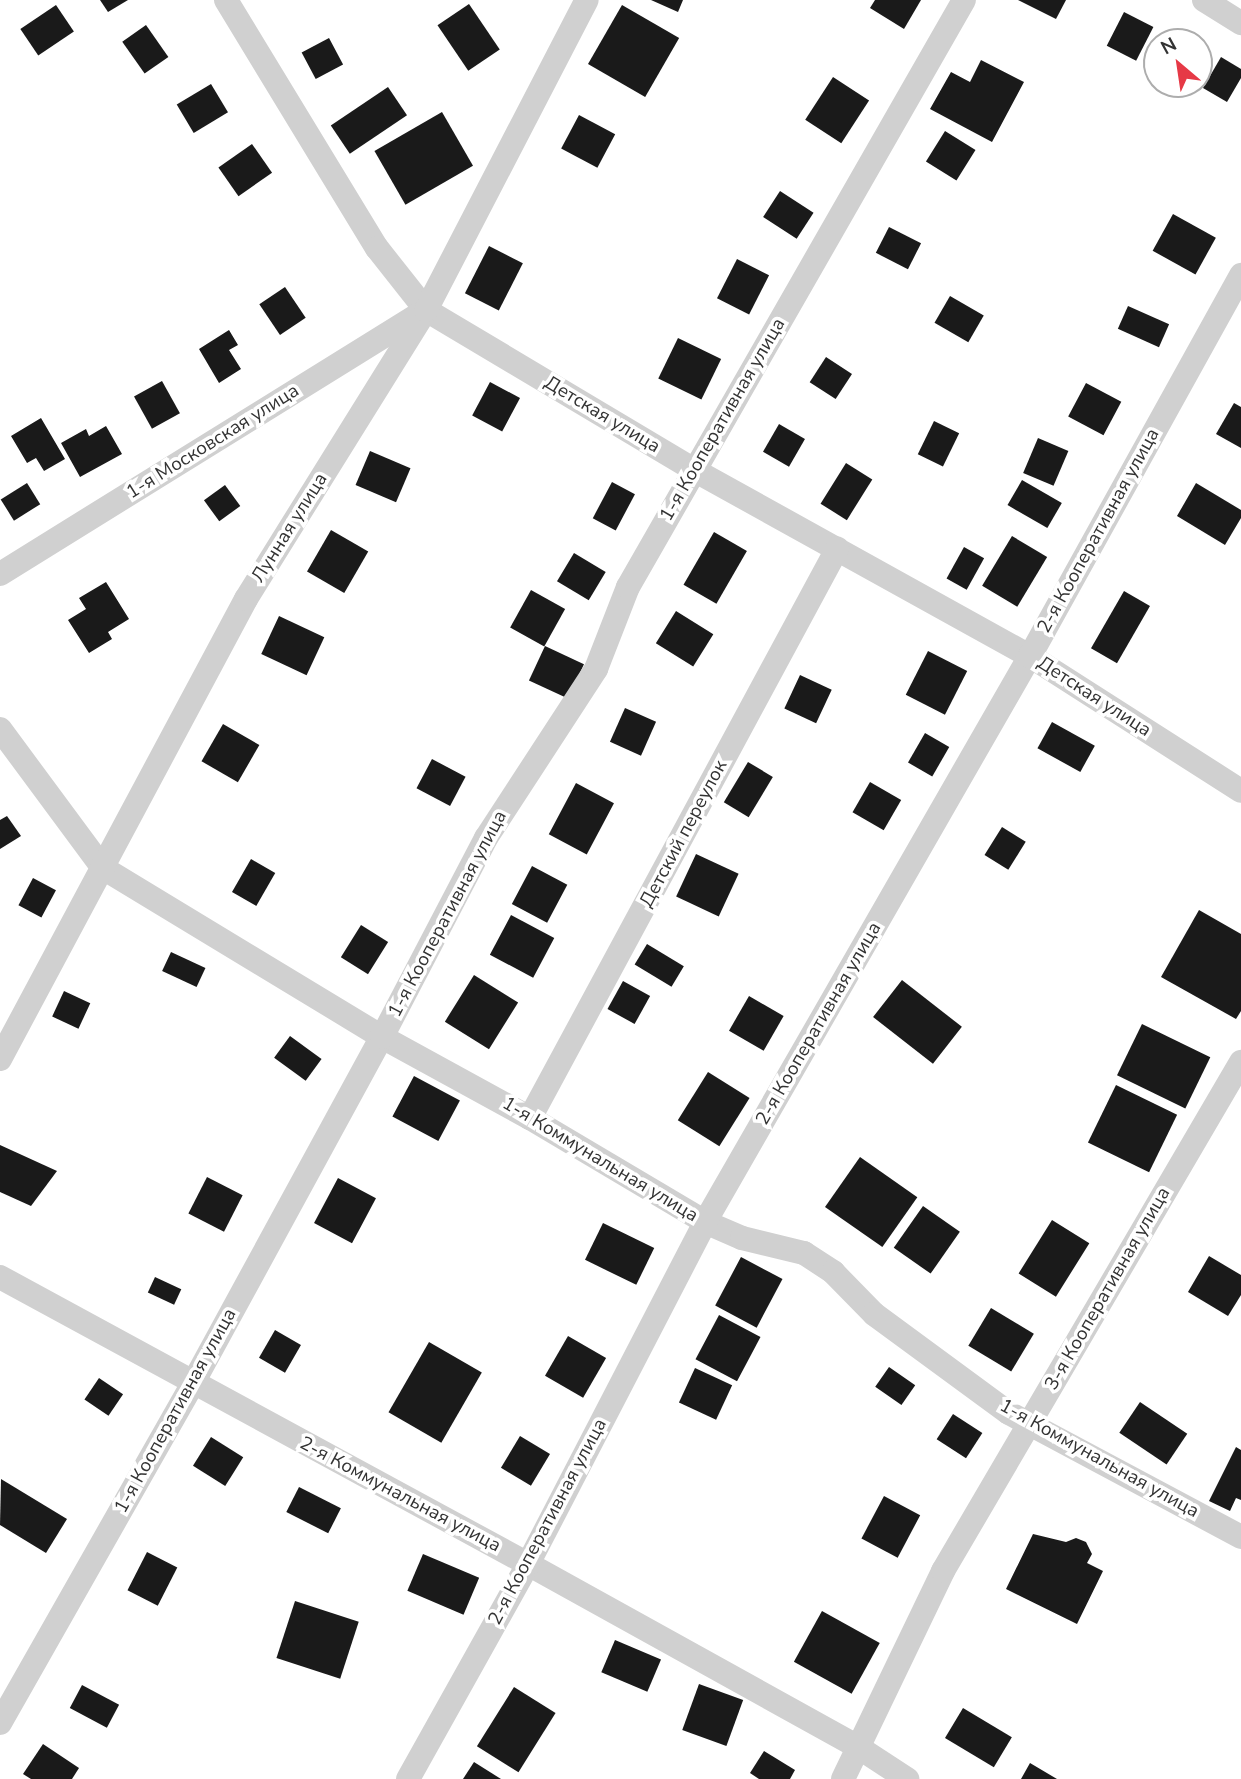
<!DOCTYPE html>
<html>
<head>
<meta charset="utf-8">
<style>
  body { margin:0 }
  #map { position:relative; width:1241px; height:1779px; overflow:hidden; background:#fff; font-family:"Nunito Sans",sans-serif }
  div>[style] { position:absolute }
  .building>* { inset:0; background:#1a1a1a; transform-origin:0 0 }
  .street>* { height:24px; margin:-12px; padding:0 12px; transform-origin:12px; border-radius:12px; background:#d0d0d0 }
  span { translate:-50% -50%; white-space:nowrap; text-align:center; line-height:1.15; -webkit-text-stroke:7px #fff; paint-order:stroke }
  .street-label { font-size:19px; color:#333 }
  .north { position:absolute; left:1143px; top:28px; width:70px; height:70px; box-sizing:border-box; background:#fff; border:2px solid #adadad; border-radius:50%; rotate:331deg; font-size:19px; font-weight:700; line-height:28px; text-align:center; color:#333 }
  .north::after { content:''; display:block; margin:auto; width:24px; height:32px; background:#e63946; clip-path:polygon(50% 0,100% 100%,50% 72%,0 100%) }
</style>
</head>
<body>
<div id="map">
  <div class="building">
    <div style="clip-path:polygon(100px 0,128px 0,108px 12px)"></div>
    <div style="clip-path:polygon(651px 0,683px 0,678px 12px)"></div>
    <div style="clip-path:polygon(875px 0,921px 0,904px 29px,870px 8px)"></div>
    <div style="clip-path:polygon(1018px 0,1066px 0,1056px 19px)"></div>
    <div style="left:469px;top:4px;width:55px;height:38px;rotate:56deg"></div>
    <div style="left:56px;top:5px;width:32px;height:43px;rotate:56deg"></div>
    <div style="left:622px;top:5px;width:66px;height:68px;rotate:30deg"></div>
    <div style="left:1124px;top:12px;width:33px;height:38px;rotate:27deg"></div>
    <div style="left:146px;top:25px;width:39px;height:29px;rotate:55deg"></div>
    <div style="left:329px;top:38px;width:30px;height:31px;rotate:62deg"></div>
    <div style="clip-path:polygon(1221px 57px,1241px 69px,1241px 78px,1227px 102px,1203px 88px)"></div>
    <div style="clip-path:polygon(981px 60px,1024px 82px,992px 142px,930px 109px,951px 72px,970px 82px)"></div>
    <div style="left:833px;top:77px;width:43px;height:51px;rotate:33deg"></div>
    <div style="left:211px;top:84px;width:33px;height:40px;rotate:59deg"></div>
    <div style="left:388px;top:87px;width:34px;height:69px;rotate:56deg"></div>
    <div style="left:442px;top:112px;width:62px;height:78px;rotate:60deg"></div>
    <div style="left:579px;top:115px;width:41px;height:38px;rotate:28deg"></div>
    <div style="left:945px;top:131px;width:36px;height:36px;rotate:32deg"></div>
    <div style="left:252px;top:144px;width:35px;height:41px;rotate:55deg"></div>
    <div style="left:780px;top:191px;width:40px;height:31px;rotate:33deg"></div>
    <div style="left:1173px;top:214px;width:49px;height:42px;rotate:29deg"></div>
    <div style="left:889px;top:227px;width:36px;height:29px;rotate:27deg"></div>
    <div style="left:489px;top:246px;width:38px;height:53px;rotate:27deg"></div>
    <div style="left:737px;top:259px;width:36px;height:44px;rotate:27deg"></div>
    <div style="left:285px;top:287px;width:37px;height:31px;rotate:56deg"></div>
    <div style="left:950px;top:296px;width:39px;height:31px;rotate:30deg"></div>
    <div style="left:1128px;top:306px;width:45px;height:25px;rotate:24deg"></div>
    <div style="clip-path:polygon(229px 330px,238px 345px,229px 350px,241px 369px,219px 383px,199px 349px)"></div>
    <div style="left:678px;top:338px;width:48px;height:45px;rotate:26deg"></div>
    <div style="left:826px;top:357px;width:31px;height:30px;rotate:33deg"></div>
    <div style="left:162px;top:381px;width:37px;height:32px;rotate:61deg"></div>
    <div style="left:490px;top:382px;width:34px;height:38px;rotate:28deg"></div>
    <div style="left:1086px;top:383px;width:40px;height:38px;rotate:28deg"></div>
    <div style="clip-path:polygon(1234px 403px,1241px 407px,1241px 448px,1216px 434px)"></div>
    <div style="clip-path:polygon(41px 418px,65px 459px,44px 471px,36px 458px,27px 463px,11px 436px)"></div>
    <div style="left:934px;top:421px;width:28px;height:37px;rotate:26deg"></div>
    <div style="left:779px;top:424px;width:30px;height:32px;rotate:30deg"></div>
    <div style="clip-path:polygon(106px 426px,122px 454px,80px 477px,61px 443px,86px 429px,89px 436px)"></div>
    <div style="left:1038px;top:438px;width:33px;height:38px;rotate:23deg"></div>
    <div style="left:370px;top:451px;width:44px;height:37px;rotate:23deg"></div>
    <div style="left:846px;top:463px;width:31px;height:48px;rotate:32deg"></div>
    <div style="left:1022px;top:480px;width:46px;height:29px;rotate:30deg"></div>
    <div style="left:612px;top:482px;width:26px;height:41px;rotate:28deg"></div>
    <div style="left:27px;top:483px;width:25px;height:31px;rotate:58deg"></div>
    <div style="clip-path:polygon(1196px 483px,1241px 510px,1241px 518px,1225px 545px,1177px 516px)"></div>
    <div style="left:225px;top:485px;width:26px;height:26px;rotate:54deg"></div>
    <div style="left:331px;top:530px;width:43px;height:48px;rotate:30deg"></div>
    <div style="left:714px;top:532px;width:38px;height:61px;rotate:30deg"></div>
    <div style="left:1012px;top:536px;width:41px;height:58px;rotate:31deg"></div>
    <div style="left:964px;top:547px;width:23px;height:36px;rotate:29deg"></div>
    <div style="left:574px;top:553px;width:37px;height:33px;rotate:31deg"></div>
    <div style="clip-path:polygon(106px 582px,129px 619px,108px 632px,112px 639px,89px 653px,68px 620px,86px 609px,79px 598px)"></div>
    <div style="left:531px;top:590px;width:39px;height:43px;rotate:29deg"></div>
    <div style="left:1124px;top:591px;width:30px;height:66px;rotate:30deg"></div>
    <div style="left:676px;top:611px;width:44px;height:38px;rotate:32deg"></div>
    <div style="left:279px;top:616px;width:50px;height:42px;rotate:25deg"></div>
    <div style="left:545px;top:646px;width:43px;height:38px;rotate:25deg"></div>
    <div style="left:928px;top:651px;width:44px;height:49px;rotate:27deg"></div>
    <div style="left:800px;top:675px;width:35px;height:37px;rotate:25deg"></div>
    <div style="left:625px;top:708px;width:34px;height:37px;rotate:24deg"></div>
    <div style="left:1052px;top:722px;width:49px;height:30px;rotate:29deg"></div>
    <div style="left:223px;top:724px;width:42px;height:43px;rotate:30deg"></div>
    <div style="left:925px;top:733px;width:28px;height:34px;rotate:30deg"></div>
    <div style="left:432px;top:759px;width:38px;height:33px;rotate:28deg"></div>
    <div style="left:748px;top:762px;width:29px;height:47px;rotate:31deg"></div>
    <div style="left:870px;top:782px;width:36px;height:35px;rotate:30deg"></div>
    <div style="left:576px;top:783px;width:43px;height:58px;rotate:28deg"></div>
    <div style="clip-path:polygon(7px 816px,21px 836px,0 849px,0 820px)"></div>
    <div style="left:1002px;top:827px;width:28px;height:33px;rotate:32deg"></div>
    <div style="left:696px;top:854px;width:47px;height:47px;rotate:25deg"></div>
    <div style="left:251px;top:859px;width:28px;height:38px;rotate:30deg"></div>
    <div style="left:532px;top:866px;width:40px;height:43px;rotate:28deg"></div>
    <div style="left:33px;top:878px;width:26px;height:31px;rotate:28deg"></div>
    <div style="clip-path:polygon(1199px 910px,1241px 934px,1241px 1011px,1236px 1019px,1161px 977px)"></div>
    <div style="left:511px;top:915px;width:49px;height:45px;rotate:28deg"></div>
    <div style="left:361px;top:925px;width:32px;height:38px;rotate:32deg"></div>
    <div style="left:647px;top:944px;width:43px;height:24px;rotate:31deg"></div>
    <div style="left:171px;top:952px;width:38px;height:21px;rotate:25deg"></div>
    <div style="left:474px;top:975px;width:52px;height:55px;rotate:32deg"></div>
    <div style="left:902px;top:980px;width:76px;height:47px;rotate:38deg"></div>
    <div style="left:623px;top:981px;width:31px;height:32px;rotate:29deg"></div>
    <div style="left:64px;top:991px;width:29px;height:28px;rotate:25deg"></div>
    <div style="left:749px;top:996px;width:40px;height:40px;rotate:30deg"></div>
    <div style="left:1142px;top:1024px;width:76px;height:57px;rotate:26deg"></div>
    <div style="left:290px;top:1036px;width:39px;height:27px;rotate:36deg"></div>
    <div style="left:708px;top:1072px;width:49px;height:57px;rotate:32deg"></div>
    <div style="left:414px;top:1076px;width:52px;height:46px;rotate:28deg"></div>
    <div style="left:1116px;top:1085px;width:68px;height:64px;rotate:26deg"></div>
    <div style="clip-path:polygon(0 1145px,57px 1171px,31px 1206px,0 1192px)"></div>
    <div style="left:860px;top:1157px;width:70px;height:61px;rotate:35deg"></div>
    <div style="left:207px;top:1177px;width:40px;height:41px;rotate:27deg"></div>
    <div style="left:338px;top:1178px;width:43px;height:51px;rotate:28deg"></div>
    <div style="left:923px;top:1206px;width:45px;height:51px;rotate:35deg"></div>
    <div style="left:1052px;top:1220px;width:44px;height:63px;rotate:32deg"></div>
    <div style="left:603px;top:1223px;width:57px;height:41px;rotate:26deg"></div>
    <div style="clip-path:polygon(1209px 1256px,1241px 1275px,1241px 1295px,1228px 1316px,1188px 1292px)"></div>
    <div style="left:741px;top:1257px;width:47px;height:55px;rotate:28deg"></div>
    <div style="left:155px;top:1277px;width:29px;height:17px;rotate:25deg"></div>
    <div style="left:991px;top:1308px;width:50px;height:44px;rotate:31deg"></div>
    <div style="left:719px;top:1315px;width:47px;height:50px;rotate:28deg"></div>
    <div style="left:275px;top:1330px;width:30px;height:32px;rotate:30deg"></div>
    <div style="left:568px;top:1336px;width:44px;height:46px;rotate:30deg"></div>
    <div style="left:429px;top:1342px;width:61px;height:81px;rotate:30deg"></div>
    <div style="left:889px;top:1367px;width:32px;height:24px;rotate:35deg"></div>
    <div style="left:695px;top:1368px;width:41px;height:38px;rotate:25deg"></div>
    <div style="left:99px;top:1378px;width:29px;height:26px;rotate:34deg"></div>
    <div style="left:1140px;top:1402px;width:57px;height:37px;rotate:34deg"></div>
    <div style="left:953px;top:1414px;width:35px;height:30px;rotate:33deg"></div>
    <div style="left:520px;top:1436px;width:35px;height:37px;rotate:31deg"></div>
    <div style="left:211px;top:1437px;width:38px;height:34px;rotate:32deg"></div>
    <div style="clip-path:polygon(1236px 1447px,1241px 1450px,1241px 1500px,1236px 1498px,1230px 1511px,1209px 1501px)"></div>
    <div style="clip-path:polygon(1px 1479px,67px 1519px,46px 1553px,0 1525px)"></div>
    <div style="left:299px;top:1487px;width:47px;height:28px;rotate:27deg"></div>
    <div style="left:884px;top:1496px;width:41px;height:48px;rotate:28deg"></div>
    <div style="clip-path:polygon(1033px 1534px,1066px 1542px,1076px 1538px,1086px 1542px,1092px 1554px,1087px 1563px,1103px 1571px,1077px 1624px,1006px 1589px)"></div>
    <div style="left:147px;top:1552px;width:34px;height:43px;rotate:27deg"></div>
    <div style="left:423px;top:1554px;width:61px;height:40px;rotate:23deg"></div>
    <div style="left:295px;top:1601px;width:67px;height:60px;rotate:18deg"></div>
    <div style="left:822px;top:1611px;width:66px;height:58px;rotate:29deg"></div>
    <div style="left:615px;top:1640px;width:50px;height:35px;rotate:23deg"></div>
    <div style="left:699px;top:1684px;width:47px;height:49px;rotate:20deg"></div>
    <div style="left:82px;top:1685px;width:42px;height:26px;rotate:28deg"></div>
    <div style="left:514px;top:1687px;width:49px;height:70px;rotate:32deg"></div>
    <div style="left:963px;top:1708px;width:57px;height:35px;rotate:31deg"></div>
    <div style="clip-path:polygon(43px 1744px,79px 1768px,72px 1779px,31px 1779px,23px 1774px)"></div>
    <div style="clip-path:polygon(764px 1751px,795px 1770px,790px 1779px,759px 1779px,750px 1773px)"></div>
    <div style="clip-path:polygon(474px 1762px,501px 1779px,463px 1779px)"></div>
    <div style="clip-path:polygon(1030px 1763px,1057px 1779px,1021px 1779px)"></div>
  </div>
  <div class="street">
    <div style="left:226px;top:0;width:290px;rotate:58.7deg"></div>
    <div style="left:377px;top:248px;width:79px;rotate:51.7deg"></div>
    <div style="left:426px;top:310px;width:312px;rotate:30.8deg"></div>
    <div style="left:694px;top:470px;width:384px;rotate:29deg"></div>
    <div style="left:1030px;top:656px;width:250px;rotate:32.6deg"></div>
    <div style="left:1204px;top:0;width:44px;rotate:31.9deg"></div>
    <div style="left:0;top:574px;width:493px;rotate:-31.8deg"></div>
    <div style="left:0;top:729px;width:173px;rotate:53.5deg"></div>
    <div style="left:103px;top:868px;width:326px;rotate:31.2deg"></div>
    <div style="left:382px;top:1037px;width:169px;rotate:28.7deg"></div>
    <div style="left:530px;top:1118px;width:204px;rotate:30.7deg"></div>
    <div style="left:705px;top:1222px;width:40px;rotate:23.4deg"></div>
    <div style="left:742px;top:1238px;width:64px;rotate:13.6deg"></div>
    <div style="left:804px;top:1253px;width:35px;rotate:33deg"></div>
    <div style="left:833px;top:1272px;width:59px;rotate:45.7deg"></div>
    <div style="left:874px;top:1314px;width:167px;rotate:36.3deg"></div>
    <div style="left:1009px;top:1413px;width:263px;rotate:28.1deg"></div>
    <div style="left:0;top:1059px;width:522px;rotate:-61.86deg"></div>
    <div style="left:246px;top:599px;width:340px;rotate:-58.1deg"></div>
    <div style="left:426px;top:310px;width:349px;rotate:-62.6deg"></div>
    <div style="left:530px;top:1118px;width:647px;rotate:-61.65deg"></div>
    <div style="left:0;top:1277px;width:601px;rotate:28.53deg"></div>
    <div style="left:528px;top:1564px;width:377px;rotate:29deg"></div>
    <div style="left:858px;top:1747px;width:59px;rotate:33.1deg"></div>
    <div style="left:0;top:1723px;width:391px;rotate:-60.4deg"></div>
    <div style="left:193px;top:1383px;width:394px;rotate:-61.4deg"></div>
    <div style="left:382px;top:1037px;width:225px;rotate:-62.4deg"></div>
    <div style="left:486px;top:838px;width:202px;rotate:-56.9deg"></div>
    <div style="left:596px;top:669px;width:88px;rotate:-68.7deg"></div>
    <div style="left:628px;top:587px;width:676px;rotate:-60.21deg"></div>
    <div style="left:408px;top:1779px;width:246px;rotate:-60.8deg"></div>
    <div style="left:528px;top:1564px;width:385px;rotate:-62.6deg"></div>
    <div style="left:705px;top:1222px;width:653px;rotate:-60.14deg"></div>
    <div style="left:1030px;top:656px;width:436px;rotate:-61deg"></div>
    <div style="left:843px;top:1779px;width:231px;rotate:-64.3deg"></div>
    <div style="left:943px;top:1571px;width:590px;rotate:-59.65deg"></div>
  </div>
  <div class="street-label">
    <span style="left:602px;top:415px;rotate:31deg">Детская улица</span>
    <span style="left:723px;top:420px;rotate:-60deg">1-я Кооперативная улица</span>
    <span style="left:213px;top:442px;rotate:-32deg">1-я Московская улица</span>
    <span style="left:290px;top:528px;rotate:-58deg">Лунная улица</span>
    <span style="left:1099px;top:531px;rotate:-61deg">2-я Кооперативная улица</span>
    <span style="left:1094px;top:697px;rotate:33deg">Детская улица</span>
    <span style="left:684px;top:834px;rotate:-62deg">Детский переулок</span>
    <span style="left:448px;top:914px;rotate:-62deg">1-я Кооперативная улица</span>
    <span style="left:819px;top:1024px;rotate:-60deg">2-я Кооперативная улица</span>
    <span style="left:600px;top:1160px;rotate:31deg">1-я Коммунальная улица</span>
    <span style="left:1108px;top:1289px;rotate:-60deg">3-я Кооперативная улица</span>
    <span style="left:176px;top:1411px;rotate:-61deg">1-я Кооперативная улица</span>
    <span style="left:1099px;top:1459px;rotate:29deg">1-я Коммунальная улица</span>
    <span style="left:400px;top:1495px;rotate:28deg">2-я Коммунальная улица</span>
    <span style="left:548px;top:1522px;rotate:-62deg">2-я Кооперативная улица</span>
  </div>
  <div class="north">N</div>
</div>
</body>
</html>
